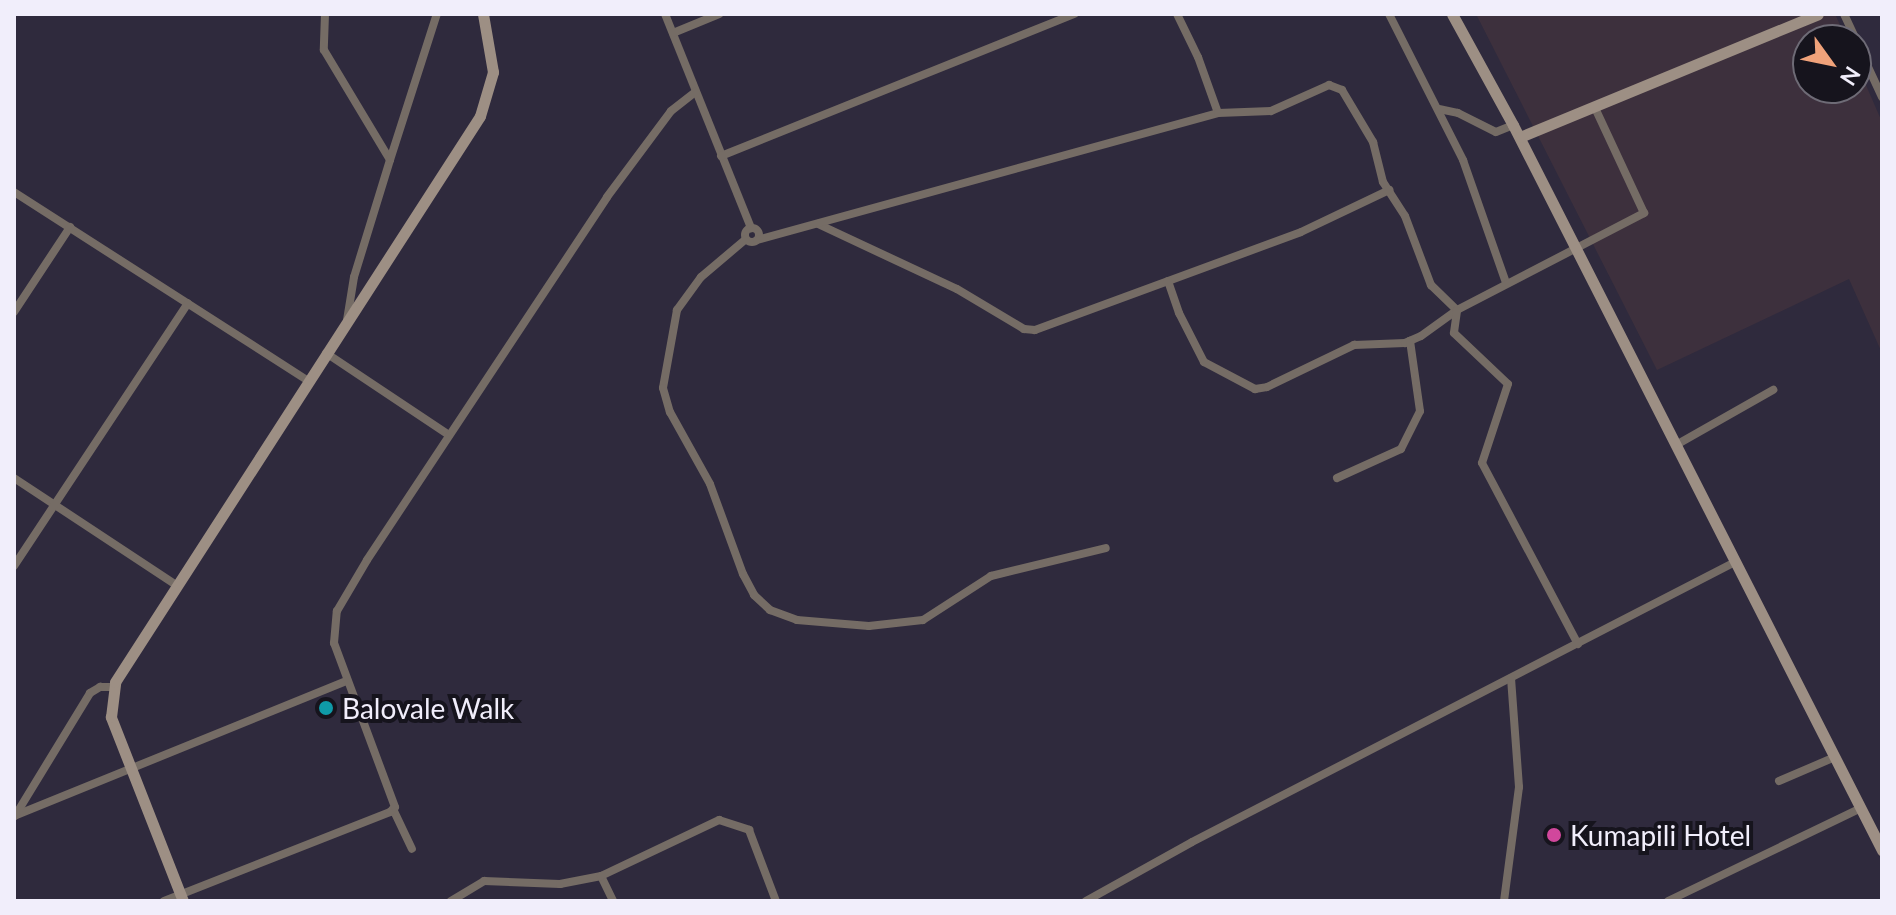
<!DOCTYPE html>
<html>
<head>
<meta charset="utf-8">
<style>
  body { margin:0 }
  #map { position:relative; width:1896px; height:915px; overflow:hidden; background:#2f2a3d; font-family:Lato,sans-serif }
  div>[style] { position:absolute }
  .commercial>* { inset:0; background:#3d303d }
  .street>* { height:8px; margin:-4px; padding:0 4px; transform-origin:4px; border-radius:4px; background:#756c65 }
  .street>.ring { margin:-4px; padding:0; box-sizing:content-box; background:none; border:8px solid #756c65; border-radius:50% }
  .secondary>* { height:11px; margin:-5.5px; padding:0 5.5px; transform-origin:5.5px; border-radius:5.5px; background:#9d8f84 }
  .dots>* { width:22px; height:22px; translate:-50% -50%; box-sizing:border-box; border:4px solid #16141d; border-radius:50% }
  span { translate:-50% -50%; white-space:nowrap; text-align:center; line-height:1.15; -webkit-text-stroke:8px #16141d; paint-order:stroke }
  .poi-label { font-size:28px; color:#f1eefb }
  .left { translate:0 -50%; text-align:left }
  .frame { position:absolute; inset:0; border:16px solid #f1eefb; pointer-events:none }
  .north { position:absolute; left:1792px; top:24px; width:80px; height:80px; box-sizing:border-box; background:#16141d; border:2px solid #6e6b76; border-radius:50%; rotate:123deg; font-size:22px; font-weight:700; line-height:32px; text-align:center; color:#f1eefb }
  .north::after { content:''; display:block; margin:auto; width:28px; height:36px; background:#f0a27a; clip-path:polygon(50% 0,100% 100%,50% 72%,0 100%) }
</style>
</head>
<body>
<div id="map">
  <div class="commercial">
    <div style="clip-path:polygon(1476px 14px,1835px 14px,1847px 40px,1808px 40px,1808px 88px,1856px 88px,1856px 62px,1882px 122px,1882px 353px,1849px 279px,1657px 370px)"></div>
  </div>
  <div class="street">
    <div style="left:325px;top:14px;width:36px;rotate:92deg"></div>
    <div style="left:324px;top:50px;width:128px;rotate:59deg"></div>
    <div style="left:390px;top:160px;width:122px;rotate:107.1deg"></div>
    <div style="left:354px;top:277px;width:44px;rotate:99.2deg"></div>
    <div style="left:665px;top:14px;width:231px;rotate:68.1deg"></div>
    <div style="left:1177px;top:14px;width:48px;rotate:64deg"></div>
    <div style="left:1198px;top:57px;width:59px;rotate:70.3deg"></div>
    <div style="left:1389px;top:14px;width:164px;rotate:63.1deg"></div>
    <div style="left:1463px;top:160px;width:130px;rotate:70.7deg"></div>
    <div style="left:1844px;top:14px;width:29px;rotate:65deg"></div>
    <div style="left:673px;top:33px;width:50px;rotate:-22.4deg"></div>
    <div style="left:1856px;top:41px;width:62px;rotate:65.1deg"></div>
    <div style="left:1439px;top:109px;width:19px;rotate:12deg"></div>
    <div style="left:1458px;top:113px;width:42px;rotate:26.6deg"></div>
    <div style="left:1496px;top:132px;width:18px;rotate:-22deg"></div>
    <div style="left:721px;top:156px;width:381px;rotate:-21.9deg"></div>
    <div style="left:390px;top:160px;width:153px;rotate:-72.2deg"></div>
    <div style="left:14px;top:192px;width:348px;rotate:32.7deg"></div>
    <div style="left:818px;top:224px;width:153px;rotate:25.1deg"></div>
    <div style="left:957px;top:289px;width:78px;rotate:30.8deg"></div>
    <div style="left:1024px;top:329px;width:11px;rotate:5deg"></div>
    <div style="left:1035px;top:330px;width:283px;rotate:-20.2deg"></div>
    <div style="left:1301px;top:232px;width:98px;rotate:-25.5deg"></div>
    <div class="ring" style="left:745px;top:228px;width:6px;height:6px"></div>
    <div style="left:746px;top:239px;width:59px;rotate:139.8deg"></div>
    <div style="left:701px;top:277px;width:41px;rotate:126deg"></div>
    <div style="left:677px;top:310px;width:79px;rotate:100.2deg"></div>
    <div style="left:663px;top:388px;width:25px;rotate:74deg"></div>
    <div style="left:670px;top:412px;width:82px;rotate:60.9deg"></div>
    <div style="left:710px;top:484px;width:96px;rotate:69.9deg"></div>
    <div style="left:743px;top:574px;width:24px;rotate:62deg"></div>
    <div style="left:754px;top:595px;width:22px;rotate:43deg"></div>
    <div style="left:770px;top:610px;width:29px;rotate:20deg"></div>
    <div style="left:797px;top:620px;width:72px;rotate:4.8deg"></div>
    <div style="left:869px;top:626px;width:54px;rotate:-6.3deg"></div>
    <div style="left:923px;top:620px;width:81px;rotate:-32.9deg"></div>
    <div style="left:991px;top:576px;width:118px;rotate:-13.7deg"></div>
    <div style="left:757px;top:240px;width:478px;rotate:-15.4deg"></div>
    <div style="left:1218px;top:113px;width:53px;rotate:-2.2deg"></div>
    <div style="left:1271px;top:111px;width:64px;rotate:-24.1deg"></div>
    <div style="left:1329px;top:85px;width:14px;rotate:21deg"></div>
    <div style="left:1342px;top:90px;width:61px;rotate:59.2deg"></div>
    <div style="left:1373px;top:142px;width:41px;rotate:76deg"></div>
    <div style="left:1383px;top:182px;width:40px;rotate:57.1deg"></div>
    <div style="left:1405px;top:216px;width:74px;rotate:69.4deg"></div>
    <div style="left:1431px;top:285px;width:36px;rotate:44deg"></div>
    <div style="left:1168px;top:281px;width:34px;rotate:71deg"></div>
    <div style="left:1179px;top:313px;width:55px;rotate:63deg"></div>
    <div style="left:1204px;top:362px;width:58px;rotate:27.9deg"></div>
    <div style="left:1255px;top:389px;width:12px;rotate:-9deg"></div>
    <div style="left:1267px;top:387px;width:97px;rotate:-25.8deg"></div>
    <div style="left:1354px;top:345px;width:51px;rotate:-2.2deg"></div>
    <div style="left:1405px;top:343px;width:17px;rotate:-24deg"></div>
    <div style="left:1421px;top:336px;width:44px;rotate:-35.8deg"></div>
    <div style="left:1457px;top:310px;width:211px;rotate:-27.4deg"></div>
    <div style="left:1644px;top:213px;width:118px;rotate:-115deg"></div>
    <div style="left:1457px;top:311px;width:22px;rotate:98deg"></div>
    <div style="left:1454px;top:333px;width:74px;rotate:43.4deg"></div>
    <div style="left:1508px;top:384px;width:83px;rotate:108.2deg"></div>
    <div style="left:1482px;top:463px;width:205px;rotate:62.1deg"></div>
    <div style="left:14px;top:312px;width:102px;rotate:-56.6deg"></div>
    <div style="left:326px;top:353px;width:148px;rotate:33.7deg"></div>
    <div style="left:1676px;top:445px;width:112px;rotate:-29.6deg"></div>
    <div style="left:14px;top:478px;width:194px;rotate:33.4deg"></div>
    <div style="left:1337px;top:478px;width:70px;rotate:-24.4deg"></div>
    <div style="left:1401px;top:449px;width:42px;rotate:-63.4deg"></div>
    <div style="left:1420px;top:411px;width:71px;rotate:-98.1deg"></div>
    <div style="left:14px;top:566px;width:315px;rotate:-56.5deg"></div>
    <div style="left:1779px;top:781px;width:61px;rotate:-23.2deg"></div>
    <div style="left:393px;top:809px;width:44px;rotate:64.6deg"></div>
    <div style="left:14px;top:816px;width:358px;rotate:-22.1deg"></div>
    <div style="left:15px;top:816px;width:144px;rotate:-58.6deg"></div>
    <div style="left:90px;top:693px;width:12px;rotate:-31deg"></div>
    <div style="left:100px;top:687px;width:14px"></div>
    <div style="left:601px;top:876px;width:28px;rotate:64deg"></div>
    <div style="left:164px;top:901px;width:243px;rotate:-21.5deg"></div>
    <div style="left:390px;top:812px;width:7px;rotate:-45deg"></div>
    <div style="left:395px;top:807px;width:175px;rotate:-110.4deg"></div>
    <div style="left:334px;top:643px;width:32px;rotate:-85deg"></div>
    <div style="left:337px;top:611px;width:59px;rotate:-59.5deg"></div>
    <div style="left:367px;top:560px;width:435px;rotate:-56.5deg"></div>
    <div style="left:607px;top:197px;width:107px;rotate:-53.3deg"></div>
    <div style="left:671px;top:111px;width:31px;rotate:-38deg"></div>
    <div style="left:451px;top:901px;width:39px;rotate:-31deg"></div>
    <div style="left:484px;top:881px;width:76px;rotate:2.3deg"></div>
    <div style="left:560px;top:884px;width:42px;rotate:-11deg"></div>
    <div style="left:601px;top:876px;width:131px;rotate:-25.4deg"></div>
    <div style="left:719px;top:820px;width:32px;rotate:18deg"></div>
    <div style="left:749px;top:830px;width:76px;rotate:69.2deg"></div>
    <div style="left:1086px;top:901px;width:121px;rotate:-29.1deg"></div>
    <div style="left:1192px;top:842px;width:611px;rotate:-27.28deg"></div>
    <div style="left:1504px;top:901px;width:115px;rotate:-82.5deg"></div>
    <div style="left:1519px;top:787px;width:109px;rotate:-94.2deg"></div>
    <div style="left:1668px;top:901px;width:214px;rotate:-25.7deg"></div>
  </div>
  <div class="secondary">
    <div style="left:1452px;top:14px;width:127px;rotate:61.2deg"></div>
    <div style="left:1513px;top:125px;width:814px;rotate:63.03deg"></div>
    <div style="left:1520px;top:137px;width:322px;rotate:-22.4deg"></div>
    <div style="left:183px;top:901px;width:198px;rotate:-111.4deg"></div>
    <div style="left:111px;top:717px;width:35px;rotate:-83deg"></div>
    <div style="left:115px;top:682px;width:673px;rotate:-57.18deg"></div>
    <div style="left:480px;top:116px;width:46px;rotate:-73.5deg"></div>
    <div style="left:493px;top:72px;width:59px;rotate:-99.8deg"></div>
  </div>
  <div class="dots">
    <div style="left:326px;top:708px;background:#0f9aa8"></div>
    <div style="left:1554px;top:835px;background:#d1479c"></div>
  </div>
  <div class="poi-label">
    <span class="left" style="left:342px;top:708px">Balovale Walk</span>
    <span class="left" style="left:1570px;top:835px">Kumapili Hotel</span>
  </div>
  <div class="frame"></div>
  <div class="north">N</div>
</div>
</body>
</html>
